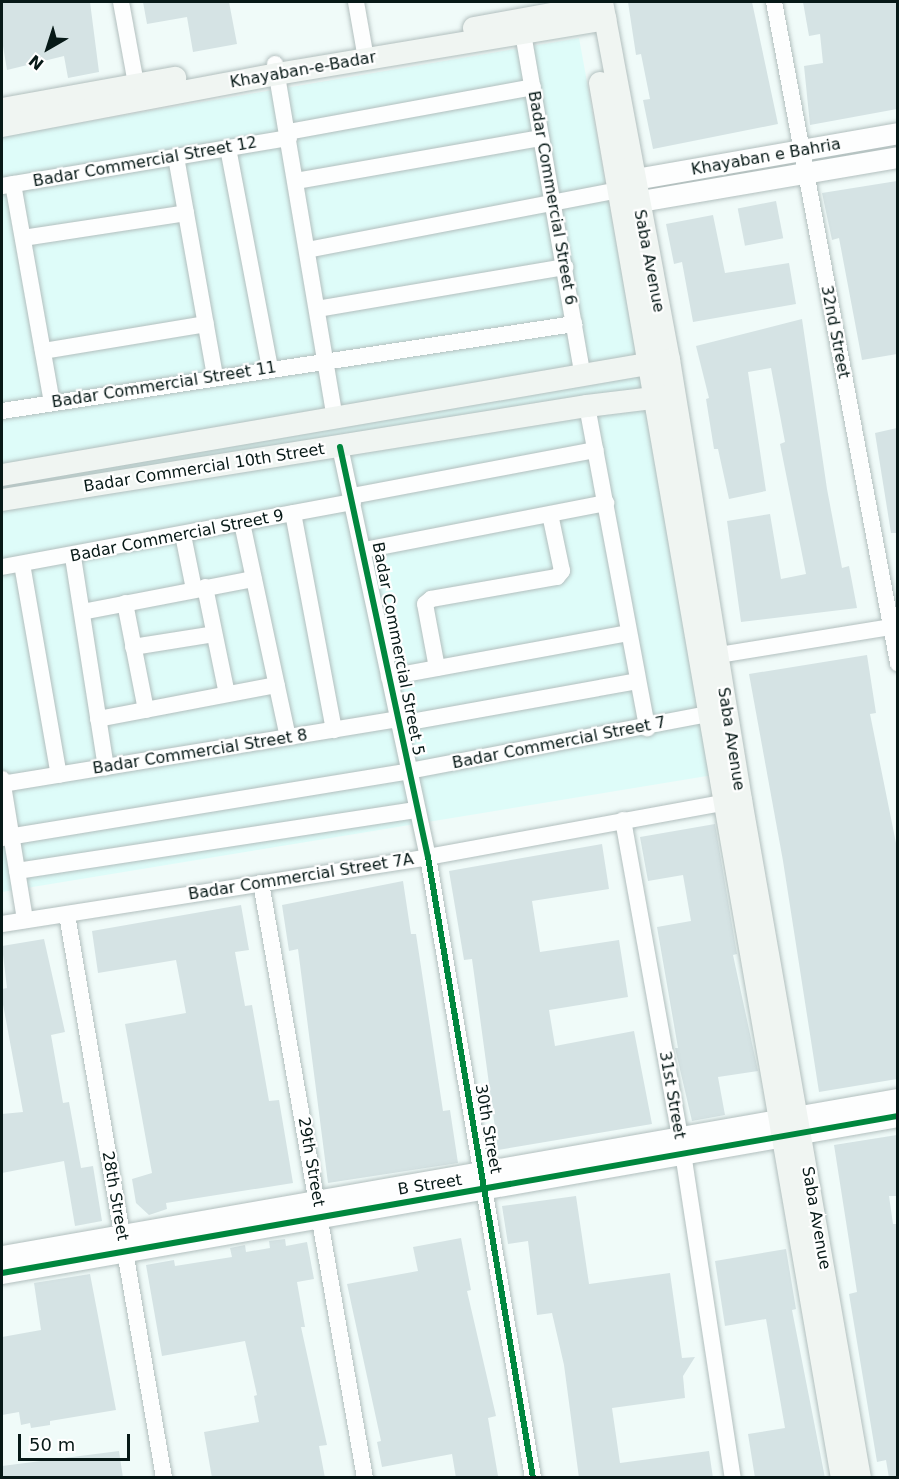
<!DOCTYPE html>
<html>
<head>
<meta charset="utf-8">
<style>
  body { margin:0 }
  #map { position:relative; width:899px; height:1479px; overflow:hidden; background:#f0fbf9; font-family:"DejaVu Sans",sans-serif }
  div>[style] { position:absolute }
  .built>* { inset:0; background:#defcf9 }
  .building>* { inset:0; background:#d5e3e4; transform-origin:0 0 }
  .roads { filter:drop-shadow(0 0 2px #b2bfbe) drop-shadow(0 0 2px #b2bfbe) }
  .minor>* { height:16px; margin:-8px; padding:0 8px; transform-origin:8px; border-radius:8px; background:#fdfefe }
  .tertiary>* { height:21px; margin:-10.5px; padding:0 10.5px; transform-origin:10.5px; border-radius:10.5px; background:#fdfefe }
  .secondary>* { height:22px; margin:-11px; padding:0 11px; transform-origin:11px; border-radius:11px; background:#f0f5f2 }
  .cycleway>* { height:6px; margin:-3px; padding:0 3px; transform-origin:3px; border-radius:3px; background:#00873e }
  span { translate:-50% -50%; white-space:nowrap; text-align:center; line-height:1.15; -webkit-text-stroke:4.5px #fff; paint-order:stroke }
  .street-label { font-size:16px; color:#071917 }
  .frame { position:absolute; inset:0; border:3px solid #071917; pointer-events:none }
  .north { position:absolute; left:18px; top:18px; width:60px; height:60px; -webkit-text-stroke:4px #fff; paint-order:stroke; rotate:219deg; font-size:16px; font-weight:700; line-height:24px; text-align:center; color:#071917 }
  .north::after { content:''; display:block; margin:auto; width:21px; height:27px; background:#071917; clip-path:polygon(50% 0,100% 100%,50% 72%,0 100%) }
  .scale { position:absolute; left:18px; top:1434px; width:112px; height:27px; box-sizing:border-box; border:3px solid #071917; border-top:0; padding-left:8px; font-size:18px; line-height:21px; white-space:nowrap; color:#071917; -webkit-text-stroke:4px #fff; paint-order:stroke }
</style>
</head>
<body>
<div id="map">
  <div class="built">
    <div style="clip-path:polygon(579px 38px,713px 775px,2px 892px,2px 136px)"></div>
  </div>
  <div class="building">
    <div style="clip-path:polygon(2px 2px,90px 2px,99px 72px,68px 78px,64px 56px,7px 70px,2px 40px)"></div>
    <div style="clip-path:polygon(143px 2px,229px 2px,237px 44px,193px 52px,187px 17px,147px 24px)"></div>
    <div style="clip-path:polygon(628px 2px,752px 2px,778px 124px,653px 149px,643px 100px,650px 99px,641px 54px,636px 55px)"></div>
    <div style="clip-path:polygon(803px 2px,897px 2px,897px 109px,810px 125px,804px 66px,823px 63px,820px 34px,809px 36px)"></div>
    <div style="clip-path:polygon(897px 181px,897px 354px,862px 360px,839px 238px,832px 240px,822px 193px)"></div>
    <div style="left:776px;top:201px;width:38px;height:39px;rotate:79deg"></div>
    <div style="clip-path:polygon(713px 215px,725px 273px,789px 263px,796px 304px,693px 322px,682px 262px,674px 264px,666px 224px)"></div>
    <div style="clip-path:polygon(802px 319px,827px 489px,842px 568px,849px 566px,857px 608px,741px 622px,727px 521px,770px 514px,781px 579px,806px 574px,780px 444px,785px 442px,771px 368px,748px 372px,766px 491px,729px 499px,718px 449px,714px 449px,706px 399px,709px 398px,696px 346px)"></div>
    <div style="clip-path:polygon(897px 428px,897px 533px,891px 533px,875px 433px)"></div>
    <div style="clip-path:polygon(867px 655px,876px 713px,870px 714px,897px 848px,897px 1079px,819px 1092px,783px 861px,749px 674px)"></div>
    <div style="clip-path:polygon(715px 824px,737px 954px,733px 955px,758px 1071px,718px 1077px,725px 1115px,692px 1121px,675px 1048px,678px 1048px,657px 927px,691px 921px,683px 875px,648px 881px,640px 837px)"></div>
    <div style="clip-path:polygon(602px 844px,609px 889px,532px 901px,540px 952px,619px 940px,628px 997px,549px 1010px,555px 1046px,634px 1031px,652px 1124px,498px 1150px,472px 959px,464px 960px,449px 871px)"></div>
    <div style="clip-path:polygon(403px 881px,411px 934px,416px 934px,443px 1111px,450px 1110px,458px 1163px,328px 1183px,298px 949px,289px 951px,282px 905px)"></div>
    <div style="clip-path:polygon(241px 905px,249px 950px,235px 952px,245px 1006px,252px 1005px,269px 1101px,279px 1100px,293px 1183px,166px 1203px,167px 1209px,149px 1215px,136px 1203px,132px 1179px,152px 1173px,125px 1024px,186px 1013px,176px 960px,98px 973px,92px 931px)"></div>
    <div style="clip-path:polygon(44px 939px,65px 1032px,51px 1035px,63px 1103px,69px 1102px,81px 1168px,93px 1166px,102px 1221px,75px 1226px,64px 1161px,2px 1173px,2px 1114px,23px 1112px,2px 999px,2px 989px,7px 988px,2px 946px)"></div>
    <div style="clip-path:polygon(897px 1135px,897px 1196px,889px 1196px,893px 1224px,897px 1224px,897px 1478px,889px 1478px,886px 1460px,877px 1462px,849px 1294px,857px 1292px,834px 1145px)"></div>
    <div style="clip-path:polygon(576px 1196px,589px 1284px,670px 1273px,682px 1358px,695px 1357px,683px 1376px,685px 1398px,612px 1408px,620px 1463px,709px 1451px,713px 1478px,579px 1478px,564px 1365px,552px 1313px,537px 1315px,528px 1241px,508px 1244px,502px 1206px)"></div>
    <div style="clip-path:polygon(461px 1238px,471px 1290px,467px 1291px,496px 1416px,488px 1418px,498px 1476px,456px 1478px,452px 1454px,382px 1467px,377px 1442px,381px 1441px,347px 1284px,418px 1271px,413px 1247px)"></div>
    <div style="clip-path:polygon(285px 1239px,286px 1246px,307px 1242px,314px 1279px,297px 1282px,305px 1327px,301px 1327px,327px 1445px,319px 1446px,325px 1478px,212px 1478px,204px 1432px,259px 1422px,254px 1396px,257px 1395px,245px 1341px,162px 1356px,146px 1265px,174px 1260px,175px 1266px,232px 1257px,230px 1248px,245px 1245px,246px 1252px,270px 1248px,269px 1241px)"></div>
    <div style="clip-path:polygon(786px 1249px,796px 1309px,792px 1310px,825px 1478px,755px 1478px,748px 1434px,785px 1428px,766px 1319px,725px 1326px,715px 1261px)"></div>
    <div style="clip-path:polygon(90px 1274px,116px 1410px,50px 1421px,50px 1425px,31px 1428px,30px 1423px,21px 1425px,19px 1412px,2px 1415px,2px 1337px,41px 1330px,34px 1283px)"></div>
    <div style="clip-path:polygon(119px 1451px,123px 1478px,2px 1478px,2px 1466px)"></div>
  </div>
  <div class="roads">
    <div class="minor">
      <div style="left:121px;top:2px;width:83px;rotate:79.6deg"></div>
      <div style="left:356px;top:2px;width:58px;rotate:80deg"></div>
      <div style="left:774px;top:2px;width:673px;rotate:79.38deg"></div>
      <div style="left:521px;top:22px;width:359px;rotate:80.1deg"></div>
      <div style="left:275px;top:64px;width:361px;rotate:80.4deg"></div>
      <div style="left:288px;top:132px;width:249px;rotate:-10.4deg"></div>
      <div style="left:228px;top:148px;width:225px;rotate:79.2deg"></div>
      <div style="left:176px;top:157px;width:223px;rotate:79.9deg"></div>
      <div style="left:296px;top:181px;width:249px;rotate:-10deg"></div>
      <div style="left:13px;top:184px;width:222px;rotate:79.9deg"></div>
      <div style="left:2px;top:186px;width:291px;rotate:-9.5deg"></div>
      <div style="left:23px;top:238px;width:165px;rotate:-8.7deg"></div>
      <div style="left:307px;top:250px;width:317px;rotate:-10.9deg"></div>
      <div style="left:317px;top:309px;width:252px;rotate:-9.6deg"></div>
      <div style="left:43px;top:351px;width:165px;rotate:-9.4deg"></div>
      <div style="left:587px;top:406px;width:328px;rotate:79.4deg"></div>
      <div style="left:2px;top:411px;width:579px;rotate:-8.65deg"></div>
      <div style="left:340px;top:447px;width:419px;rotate:77.9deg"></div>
      <div style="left:428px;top:857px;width:630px;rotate:80.4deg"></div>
      <div style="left:352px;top:496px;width:248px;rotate:-10.7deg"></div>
      <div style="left:293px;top:513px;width:221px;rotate:79.3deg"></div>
      <div style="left:242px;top:523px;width:219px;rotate:77.9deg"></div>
      <div style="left:183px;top:535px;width:55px;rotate:78.5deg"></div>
      <div style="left:364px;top:550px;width:247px;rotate:-11deg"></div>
      <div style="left:73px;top:557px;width:213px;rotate:81.1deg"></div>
      <div style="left:22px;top:564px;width:214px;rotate:80.1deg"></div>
      <div style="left:2px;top:567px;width:357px;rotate:-10.5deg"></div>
      <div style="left:205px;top:587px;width:109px;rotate:78.4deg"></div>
      <div style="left:125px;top:603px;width:109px;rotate:78.9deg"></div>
      <div style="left:82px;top:612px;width:175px;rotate:-10.9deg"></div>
      <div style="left:133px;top:647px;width:82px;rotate:-9.1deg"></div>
      <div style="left:706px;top:657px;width:194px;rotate:-9.2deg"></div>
      <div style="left:437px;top:668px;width:65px;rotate:-100.6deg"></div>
      <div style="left:425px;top:604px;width:8px;rotate:-40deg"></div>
      <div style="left:431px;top:599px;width:128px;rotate:-9.9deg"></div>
      <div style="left:557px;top:577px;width:8px;rotate:-50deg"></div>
      <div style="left:562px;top:571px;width:58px;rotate:-101.9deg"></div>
      <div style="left:389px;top:677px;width:243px;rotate:-10.4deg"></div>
      <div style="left:98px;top:719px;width:182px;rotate:-10.8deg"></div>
      <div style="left:399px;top:724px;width:242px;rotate:-10.2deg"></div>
      <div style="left:2px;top:779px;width:143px;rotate:80.7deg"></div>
      <div style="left:2px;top:784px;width:401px;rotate:-9.3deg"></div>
      <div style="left:623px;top:820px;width:338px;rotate:79.8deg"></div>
      <div style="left:683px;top:1153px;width:329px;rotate:81.3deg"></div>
      <div style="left:2px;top:838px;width:412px;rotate:-9.3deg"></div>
      <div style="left:409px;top:771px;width:305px;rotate:-10.8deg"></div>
      <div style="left:17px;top:871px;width:405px;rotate:-8.7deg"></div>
      <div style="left:261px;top:883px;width:604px;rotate:80.09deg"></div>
      <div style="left:67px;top:915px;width:571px;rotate:80.22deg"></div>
      <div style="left:2px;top:924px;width:431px;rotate:-8.9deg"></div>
      <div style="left:428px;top:857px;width:311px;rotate:-10.4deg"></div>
    </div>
    <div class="tertiary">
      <div style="left:618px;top:182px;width:284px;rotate:-9.9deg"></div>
      <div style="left:623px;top:204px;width:279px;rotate:-9.7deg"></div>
      <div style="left:2px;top:1256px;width:910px;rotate:-9.94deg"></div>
      <div style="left:2px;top:1273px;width:910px;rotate:-9.94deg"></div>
    </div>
    <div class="secondary">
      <div style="left:602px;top:2px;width:364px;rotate:79.4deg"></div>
      <div style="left:669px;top:360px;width:446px;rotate:80.7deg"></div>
      <div style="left:741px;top:800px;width:688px;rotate:80.05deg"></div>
      <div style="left:474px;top:28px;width:123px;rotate:-10.3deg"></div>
      <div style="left:600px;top:83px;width:1416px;rotate:80.16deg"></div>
      <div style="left:2px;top:109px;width:176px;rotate:-10.2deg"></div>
      <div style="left:2px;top:126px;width:280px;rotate:-10.7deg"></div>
      <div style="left:277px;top:74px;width:333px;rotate:-9.5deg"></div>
      <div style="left:2px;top:475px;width:673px;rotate:-9.76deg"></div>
      <div style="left:2px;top:500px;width:593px;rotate:-9.13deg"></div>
      <div style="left:587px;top:406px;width:84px;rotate:-6.9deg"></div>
    </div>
  </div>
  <div class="cycleway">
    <div style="left:340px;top:447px;width:419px;rotate:77.9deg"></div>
    <div style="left:428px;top:857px;width:630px;rotate:80.4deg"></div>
    <div style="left:2px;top:1273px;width:910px;rotate:-9.94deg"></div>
  </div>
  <div class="street-label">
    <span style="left:303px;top:70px;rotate:-10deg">Khayaban-e-Badar</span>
    <span style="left:766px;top:157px;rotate:-10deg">Khayaban e Bahria</span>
    <span style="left:145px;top:162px;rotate:-10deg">Badar Commercial Street 12</span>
    <span style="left:552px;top:198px;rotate:80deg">Badar Commercial Street 6</span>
    <span style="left:649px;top:261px;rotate:79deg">Saba Avenue</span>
    <span style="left:835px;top:332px;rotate:79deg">32nd Street</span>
    <span style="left:164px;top:385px;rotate:-9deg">Badar Commercial Street 11</span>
    <span style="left:204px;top:468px;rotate:-9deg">Badar Commercial 10th Street</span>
    <span style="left:177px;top:536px;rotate:-11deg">Badar Commercial Street 9</span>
    <span style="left:398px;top:649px;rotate:79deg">Badar Commercial Street 5</span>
    <span style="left:731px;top:739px;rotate:81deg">Saba Avenue</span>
    <span style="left:559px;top:743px;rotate:-11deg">Badar Commercial Street 7</span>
    <span style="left:200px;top:752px;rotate:-9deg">Badar Commercial Street 8</span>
    <span style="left:301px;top:877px;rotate:-9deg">Badar Commercial Street 7A</span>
    <span style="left:672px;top:1095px;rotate:80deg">31st Street</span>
    <span style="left:488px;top:1129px;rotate:80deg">30th Street</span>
    <span style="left:311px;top:1162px;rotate:80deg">29th Street</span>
    <span style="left:430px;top:1185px;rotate:-9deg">B Street</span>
    <span style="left:115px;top:1196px;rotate:80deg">28th Street</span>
    <span style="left:816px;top:1218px;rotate:80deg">Saba Avenue</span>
  </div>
  <div class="frame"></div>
  <div class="north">N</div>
  <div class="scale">50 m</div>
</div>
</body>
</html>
